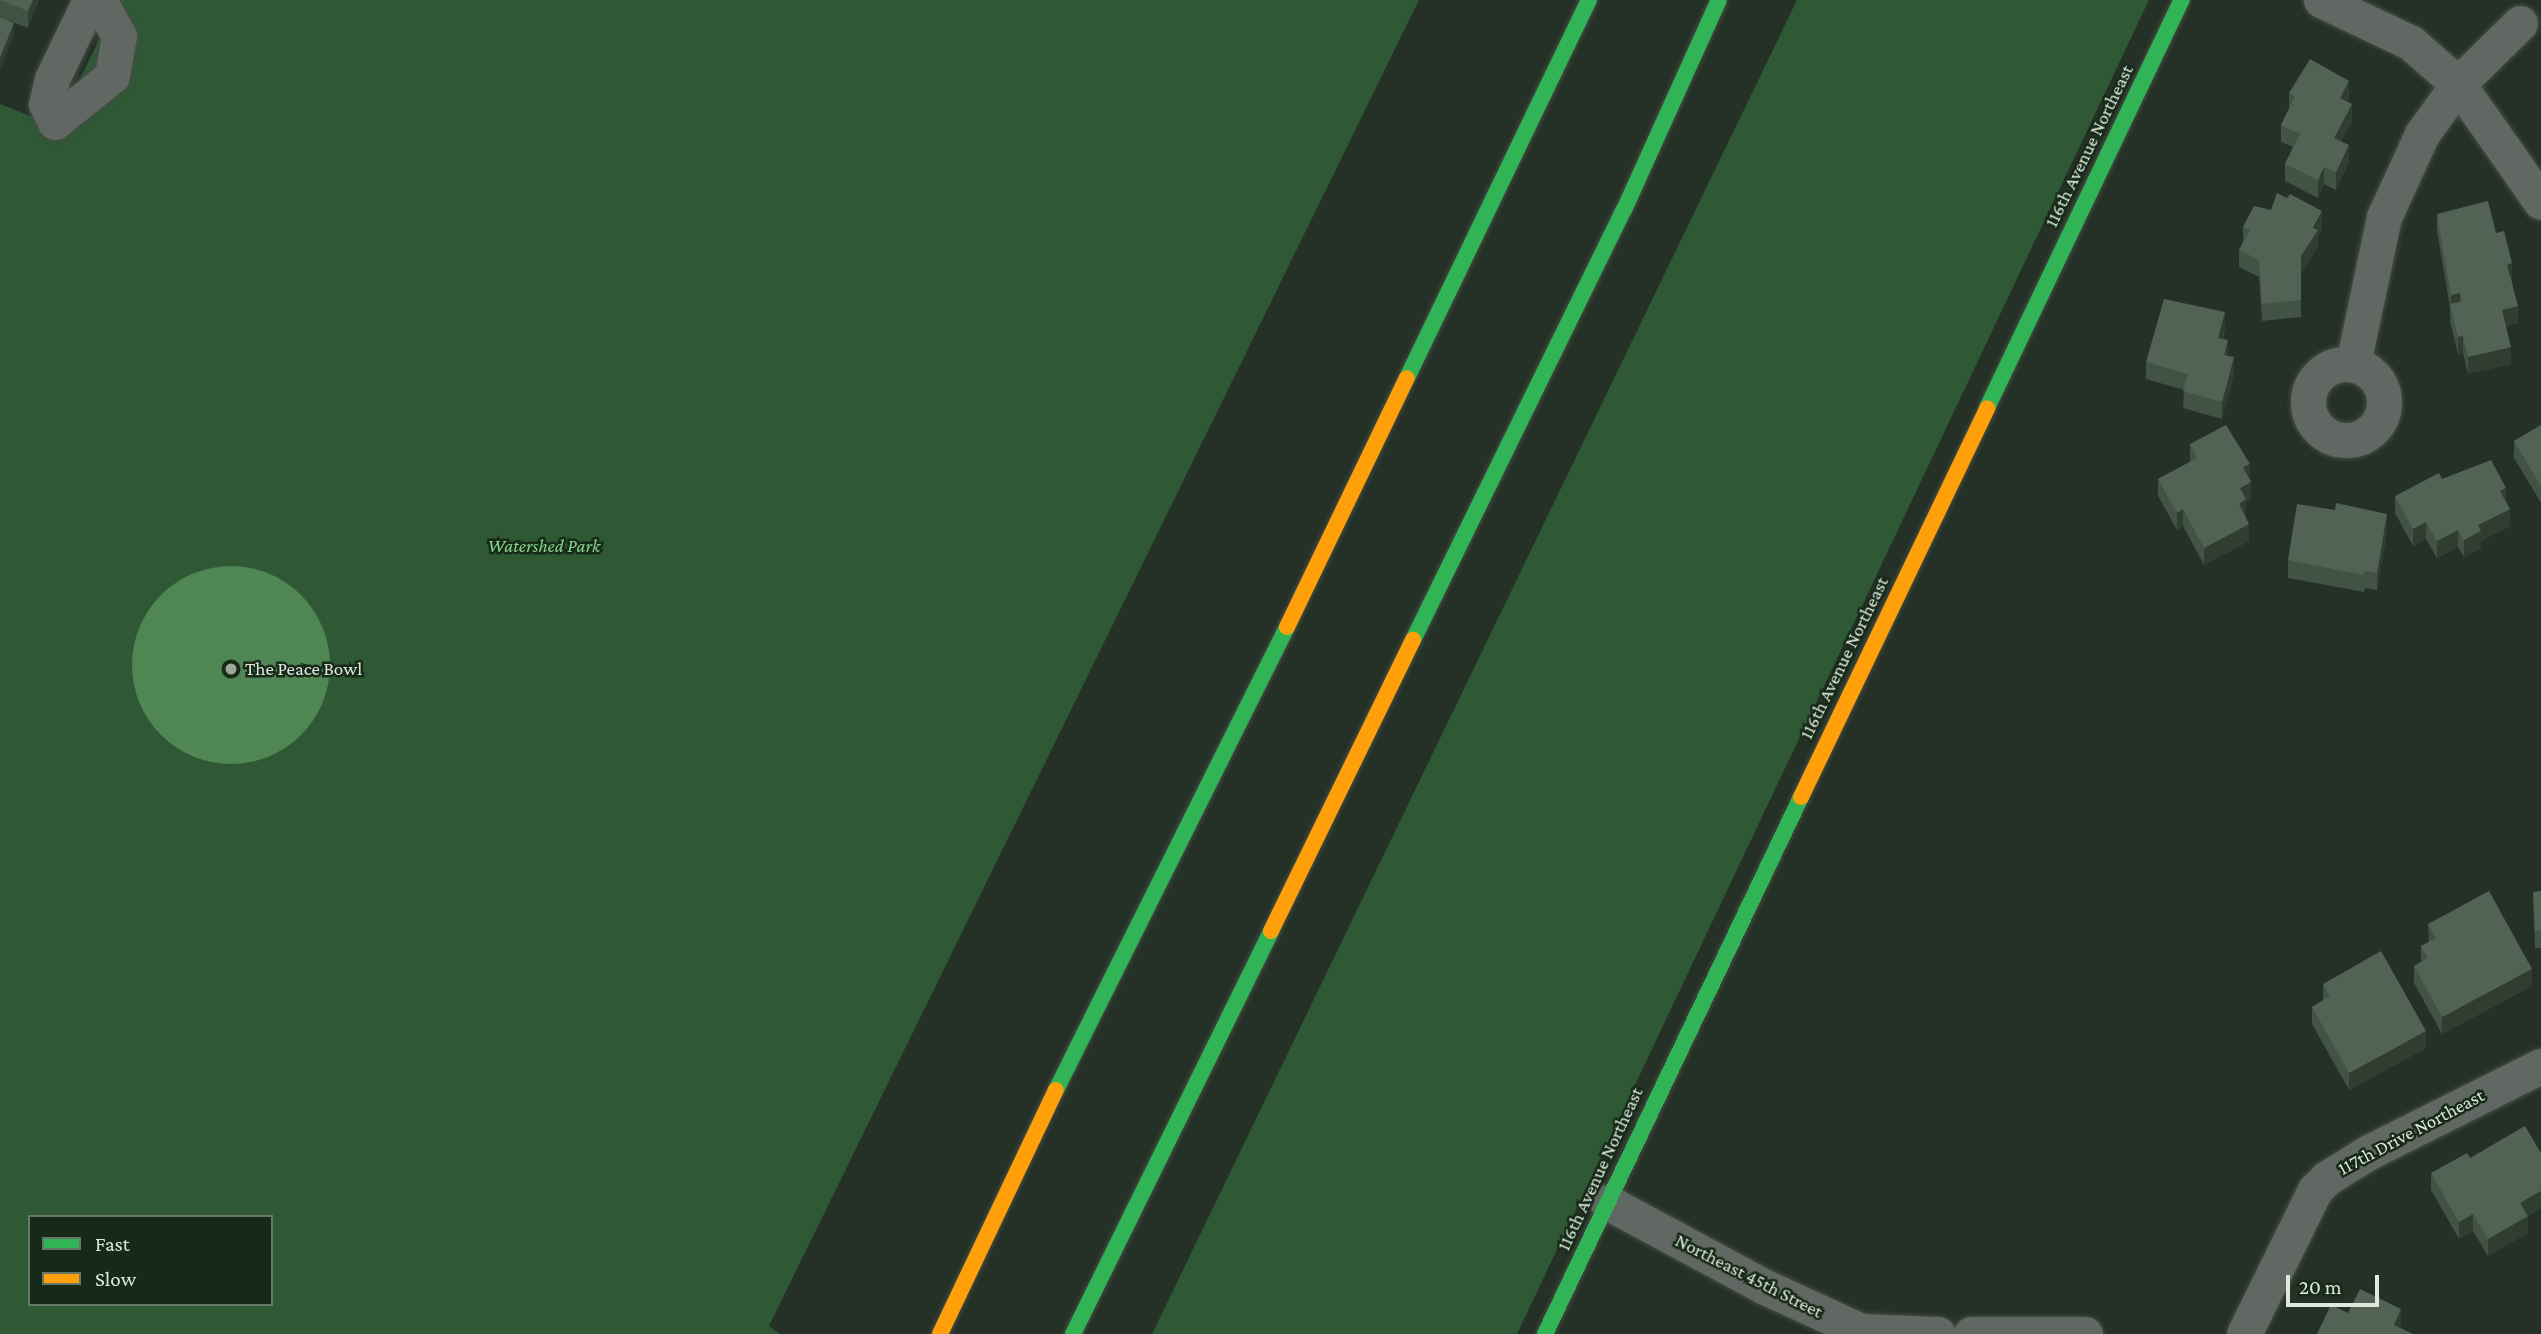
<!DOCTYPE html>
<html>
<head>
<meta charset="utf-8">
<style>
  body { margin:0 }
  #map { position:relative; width:2541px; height:1334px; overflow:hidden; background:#253026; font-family:"Crimson Pro",serif }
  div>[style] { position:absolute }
  .green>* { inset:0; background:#2f5934 }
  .water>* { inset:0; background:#508554 }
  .round { border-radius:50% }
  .roads { filter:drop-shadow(0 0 2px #434d44) drop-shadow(0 0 2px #434d44) }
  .street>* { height:35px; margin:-17.5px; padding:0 17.5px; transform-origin:17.5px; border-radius:17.5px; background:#616762 }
  .street>.ring { margin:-17.5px; padding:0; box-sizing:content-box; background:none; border:35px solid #616762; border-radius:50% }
  .fast>* { height:16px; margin:-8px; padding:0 8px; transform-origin:8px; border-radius:8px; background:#30b455 }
  .slow>* { height:16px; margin:-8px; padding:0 8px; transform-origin:8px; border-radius:8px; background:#ff9f0a }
  .wall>* { inset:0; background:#425244 }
  .shaded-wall>* { inset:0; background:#2f3e31; transform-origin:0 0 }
  .building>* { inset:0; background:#526355 }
  .dots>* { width:19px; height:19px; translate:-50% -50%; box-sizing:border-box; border:4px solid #172a18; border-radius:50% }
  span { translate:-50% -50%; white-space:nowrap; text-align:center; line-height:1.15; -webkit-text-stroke:5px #172a18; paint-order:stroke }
  .street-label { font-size:19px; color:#dde9dd }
  .park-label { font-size:19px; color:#86d58c; font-style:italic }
  .poi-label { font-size:19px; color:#dde9dd }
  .left { translate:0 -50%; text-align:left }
  .legend { position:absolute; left:28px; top:1215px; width:245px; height:91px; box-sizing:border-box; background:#172a18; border:2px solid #667667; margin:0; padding:9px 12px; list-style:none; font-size:21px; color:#dde9dd }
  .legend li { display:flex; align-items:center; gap:14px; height:35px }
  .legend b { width:35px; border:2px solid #667667 }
  .scale { position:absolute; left:2286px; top:1275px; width:93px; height:32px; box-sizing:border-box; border:4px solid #dde9dd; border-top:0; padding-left:9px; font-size:21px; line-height:24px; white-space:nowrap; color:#dde9dd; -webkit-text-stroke:5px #172a18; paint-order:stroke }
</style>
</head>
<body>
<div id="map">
  <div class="green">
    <div style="clip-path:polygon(evenodd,118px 0,1419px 0,769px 1326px,780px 1334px,0 1334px,0 104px,48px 123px,61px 119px,118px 0,30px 1217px,271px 1217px,271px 1304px,30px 1304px,30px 1217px)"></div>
    <div style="clip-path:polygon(1797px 0,2149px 0,1517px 1334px,1152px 1334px)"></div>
  </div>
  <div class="water">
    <div class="round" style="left:132px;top:566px;width:198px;height:198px"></div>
  </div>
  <div class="roads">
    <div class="street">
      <div style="left:90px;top:0;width:88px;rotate:115.7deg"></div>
      <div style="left:52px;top:79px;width:26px;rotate:103deg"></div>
      <div style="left:46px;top:104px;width:20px;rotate:63deg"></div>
      <div style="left:55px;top:122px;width:73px;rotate:-38.9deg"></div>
      <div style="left:112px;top:76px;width:41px;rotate:-80.1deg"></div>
      <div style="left:119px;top:36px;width:41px;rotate:-119.1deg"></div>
      <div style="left:2321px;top:0;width:100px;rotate:25.5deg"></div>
      <div style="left:2411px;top:43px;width:62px;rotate:41.1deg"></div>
      <div style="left:2458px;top:84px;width:144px;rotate:54.9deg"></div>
      <div class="ring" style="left:2308px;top:364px;width:41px;height:41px"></div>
      <div style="left:2353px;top:364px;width:150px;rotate:-78.1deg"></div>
      <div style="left:2384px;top:217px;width:91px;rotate:-65.4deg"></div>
      <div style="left:2422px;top:134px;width:62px;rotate:-54.2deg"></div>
      <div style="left:2458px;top:84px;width:87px;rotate:-44.5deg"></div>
      <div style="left:1607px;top:1202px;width:177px;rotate:28.3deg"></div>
      <div style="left:1763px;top:1286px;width:108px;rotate:24.7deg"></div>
      <div style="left:1861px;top:1331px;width:77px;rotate:2.2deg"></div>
      <div style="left:1971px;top:1334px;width:114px"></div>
      <div style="left:2244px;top:1334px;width:161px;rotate:-63.8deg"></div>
      <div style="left:2315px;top:1190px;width:17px;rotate:-45deg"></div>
      <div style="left:2327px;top:1178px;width:49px;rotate:-31.8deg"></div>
      <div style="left:2369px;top:1152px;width:192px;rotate:-26.6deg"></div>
    </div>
    <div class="fast">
      <div style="left:1407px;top:378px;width:420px;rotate:-64.3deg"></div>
      <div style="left:1987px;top:408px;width:452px;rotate:-64.5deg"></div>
      <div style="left:1413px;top:640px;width:479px;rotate:-63.9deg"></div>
      <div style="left:1624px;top:210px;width:230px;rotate:-65.7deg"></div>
      <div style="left:1056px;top:1090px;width:517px;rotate:-63.48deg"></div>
      <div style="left:1073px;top:1334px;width:449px;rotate:-63.8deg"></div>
      <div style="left:1545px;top:1334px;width:595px;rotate:-64.51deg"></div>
    </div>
    <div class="slow">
      <div style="left:1287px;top:627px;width:276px;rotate:-64.3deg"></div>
      <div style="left:1801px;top:797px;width:431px;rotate:-64.4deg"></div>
      <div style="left:1271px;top:931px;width:324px;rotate:-64deg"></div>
      <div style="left:940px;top:1334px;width:270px;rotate:-64.6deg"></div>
    </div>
  </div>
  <div class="wall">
    <div style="clip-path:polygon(0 0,39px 0,28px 28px,0 17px)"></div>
    <div style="clip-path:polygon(2289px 93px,2349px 98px,2347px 102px,2352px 122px,2341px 141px,2349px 162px,2336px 190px,2324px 184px,2318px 198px,2285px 181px,2285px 164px,2293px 147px,2281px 142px,2281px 125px,2289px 109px)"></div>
    <div style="clip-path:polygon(2437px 214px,2496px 233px,2512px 281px,2518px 323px,2506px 326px,2511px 364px,2468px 374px,2463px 353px,2458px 354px,2450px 321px,2450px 307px,2437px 231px)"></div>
    <div style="clip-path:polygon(2243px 227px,2322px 229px,2318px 236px,2318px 247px,2301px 273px,2301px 317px,2262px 321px,2259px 277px,2239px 267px,2239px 250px,2243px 242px)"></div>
    <div style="clip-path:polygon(2225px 329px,2223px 339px,2234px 374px,2222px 419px,2183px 408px,2184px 390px,2146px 379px,2146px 362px)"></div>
    <div style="clip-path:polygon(2541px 425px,2541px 503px,2514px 458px,2514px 441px)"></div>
    <div style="clip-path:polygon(2190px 444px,2250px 479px,2251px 499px,2246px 502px,2246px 517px,2249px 541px,2204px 565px,2183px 526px,2177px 530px,2158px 496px,2158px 479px,2190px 462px)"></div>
    <div style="clip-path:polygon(2442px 479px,2506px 502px,2510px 526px,2481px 541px,2481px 548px,2464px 557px,2458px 547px,2437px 558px,2426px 539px,2413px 546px,2395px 513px,2395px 496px)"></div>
    <div style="clip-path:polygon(2387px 531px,2377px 590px,2365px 588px,2364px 592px,2288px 578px,2288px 560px)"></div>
    <div style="clip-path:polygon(2541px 891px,2541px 948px,2535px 948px,2533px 892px)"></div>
    <div style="clip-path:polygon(2428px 924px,2532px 986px,2442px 1034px,2414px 983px,2414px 966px,2421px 962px,2421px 946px,2429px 942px)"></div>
    <div style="clip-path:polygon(2323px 984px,2426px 1048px,2349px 1090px,2312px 1024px,2312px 1007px,2323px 1000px)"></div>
    <div style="clip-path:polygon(2431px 1173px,2541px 1208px,2528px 1216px,2528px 1233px,2488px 1256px,2473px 1231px,2459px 1239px,2431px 1190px)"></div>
  </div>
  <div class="shaded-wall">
    <div style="clip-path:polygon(33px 0,39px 0,39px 1px,28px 28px,28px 11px)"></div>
    <div style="clip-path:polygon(14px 23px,14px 34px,0 70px,0 58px)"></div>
    <div style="clip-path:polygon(2349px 81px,2349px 98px,2340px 116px,2340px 98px)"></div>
    <div style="clip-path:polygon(2352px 104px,2352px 122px,2334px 155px,2334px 138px)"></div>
    <div style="clip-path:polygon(2349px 145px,2349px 162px,2336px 190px,2336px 172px)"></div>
    <div style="clip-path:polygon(2324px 167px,2324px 184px,2318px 198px,2318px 180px)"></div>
    <div style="clip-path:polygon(2322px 211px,2322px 229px,2318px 236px,2318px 247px,2301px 273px,2301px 256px)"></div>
    <div style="clip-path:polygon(2512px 263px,2512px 281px,2507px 265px)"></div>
    <div style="clip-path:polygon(2460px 293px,2460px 310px,2451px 307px,2451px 295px)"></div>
    <div style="clip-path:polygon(2518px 306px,2518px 323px,2502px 327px,2502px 310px)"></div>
    <div style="clip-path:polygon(2225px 312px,2225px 329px,2218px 355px,2218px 338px)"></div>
    <div style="left:2463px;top:336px;width:17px;height:5px;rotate:90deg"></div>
    <div style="clip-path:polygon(2228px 340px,2228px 357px,2224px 355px)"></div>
    <div style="clip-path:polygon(2511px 347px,2511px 364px,2468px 374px,2468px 357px)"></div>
    <div style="clip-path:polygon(2234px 357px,2234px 374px,2222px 419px,2222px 402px)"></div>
    <div style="clip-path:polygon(2250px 464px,2250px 481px,2243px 467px)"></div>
    <div style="clip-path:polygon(2251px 482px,2251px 499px,2246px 502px,2246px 517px,2239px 521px,2240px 488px)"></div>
    <div style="clip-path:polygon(2506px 488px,2506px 505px,2500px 491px)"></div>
    <div style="clip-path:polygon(2183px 509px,2183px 526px,2177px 530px,2177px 513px)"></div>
    <div style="clip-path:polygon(2510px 509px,2510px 526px,2481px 541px,2481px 548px,2464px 557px,2464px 540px,2478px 525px)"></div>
    <div style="clip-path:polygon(2387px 514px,2387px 531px,2377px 590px,2377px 573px)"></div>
    <div style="clip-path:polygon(2426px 522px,2426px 539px,2413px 546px,2413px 529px)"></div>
    <div style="clip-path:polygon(2249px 524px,2249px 541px,2204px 565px,2204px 548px)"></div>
    <div style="clip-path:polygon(2458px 530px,2458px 547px,2437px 558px,2437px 541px)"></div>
    <div style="clip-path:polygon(2532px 969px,2532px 986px,2442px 1034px,2442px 1017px)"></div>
    <div style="clip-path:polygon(2426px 1031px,2426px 1048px,2349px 1090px,2349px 1073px)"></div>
    <div style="clip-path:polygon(2541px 1191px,2541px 1208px,2520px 1220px,2520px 1203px)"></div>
    <div style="clip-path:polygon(2473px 1214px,2473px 1231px,2459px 1239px,2459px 1222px)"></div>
    <div style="clip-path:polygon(2528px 1216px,2528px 1233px,2488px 1256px,2488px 1239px)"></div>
    <div style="clip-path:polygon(2401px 1309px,2401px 1326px,2397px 1334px,2394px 1325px)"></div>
  </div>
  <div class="building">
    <div style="clip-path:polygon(0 0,33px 0,28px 11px)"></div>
    <div style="clip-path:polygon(0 17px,14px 23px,0 58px)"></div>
    <div style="clip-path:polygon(2310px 59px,2349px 81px,2340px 98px,2352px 104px,2334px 138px,2349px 145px,2336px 172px,2324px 167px,2318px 180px,2285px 164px,2300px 134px,2281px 125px,2295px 96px,2289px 93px)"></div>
    <div style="clip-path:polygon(2277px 193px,2287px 198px,2290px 194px,2322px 211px,2313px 228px,2318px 230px,2301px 256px,2301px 300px,2262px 304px,2259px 260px,2239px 250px,2250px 230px,2243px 227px,2254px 206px,2271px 210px)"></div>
    <div style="clip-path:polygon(2488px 201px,2496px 233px,2504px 231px,2512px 263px,2507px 265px,2518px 306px,2502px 310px,2511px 347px,2468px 357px,2463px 336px,2458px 337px,2450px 304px,2462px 301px,2460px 293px,2451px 295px,2437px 214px)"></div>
    <div style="clip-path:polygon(2164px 299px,2225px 312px,2218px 338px,2228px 340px,2224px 355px,2234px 357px,2222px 402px,2183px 391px,2188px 374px,2146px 362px)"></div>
    <div style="clip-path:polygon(2226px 425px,2250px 464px,2243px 467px,2251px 482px,2240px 488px,2246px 499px,2239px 504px,2249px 524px,2204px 548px,2183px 509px,2177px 513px,2158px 479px,2197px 458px,2190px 444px)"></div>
    <div style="clip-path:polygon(2541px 425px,2541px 486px,2514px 441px)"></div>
    <div style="clip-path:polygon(2491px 460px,2506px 488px,2500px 491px,2510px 509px,2478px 525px,2481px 531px,2464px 540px,2458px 530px,2437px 541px,2426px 522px,2413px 529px,2395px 496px,2439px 473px,2442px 479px)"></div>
    <div style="clip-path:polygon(2336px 503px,2387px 514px,2377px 573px,2365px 571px,2364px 575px,2288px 560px,2297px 504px,2335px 510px)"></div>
    <div style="clip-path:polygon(2489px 891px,2532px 969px,2442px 1017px,2414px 966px,2428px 958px,2421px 946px,2436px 938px,2428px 924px)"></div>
    <div style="clip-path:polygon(2541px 891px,2541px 930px,2535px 931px,2533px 892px)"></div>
    <div style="clip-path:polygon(2381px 951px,2426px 1031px,2349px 1073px,2312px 1007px,2330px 996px,2323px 984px)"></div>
    <div style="clip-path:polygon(2525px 1126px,2541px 1153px,2541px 1191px,2520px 1203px,2528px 1216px,2488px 1239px,2473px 1214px,2459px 1222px,2431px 1173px,2467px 1153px,2470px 1158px)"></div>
    <div style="clip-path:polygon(2360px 1289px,2401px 1309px,2394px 1325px,2413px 1334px,2317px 1334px,2331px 1305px,2348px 1313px)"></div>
  </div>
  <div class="dots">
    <div style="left:231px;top:669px;background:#9da89d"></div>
  </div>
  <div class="street-label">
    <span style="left:2089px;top:146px;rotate:-64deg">116th Avenue Northeast</span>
    <span style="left:1844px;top:658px;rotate:-64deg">116th Avenue Northeast</span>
    <span style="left:2411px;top:1132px;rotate:-28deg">117th Drive Northeast</span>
    <span style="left:1600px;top:1169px;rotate:-65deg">116th Avenue Northeast</span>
    <span style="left:1749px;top:1276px;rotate:27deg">Northeast 45th Street</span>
  </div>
  <div class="park-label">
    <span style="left:544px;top:546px">Watershed Park</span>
  </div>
  <div class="poi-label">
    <span class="left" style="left:245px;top:669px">The Peace Bowl</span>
  </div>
  <ul class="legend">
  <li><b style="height:9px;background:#30b455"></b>Fast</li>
  <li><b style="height:9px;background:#ff9f0a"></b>Slow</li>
  </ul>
  <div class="scale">20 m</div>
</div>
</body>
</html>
